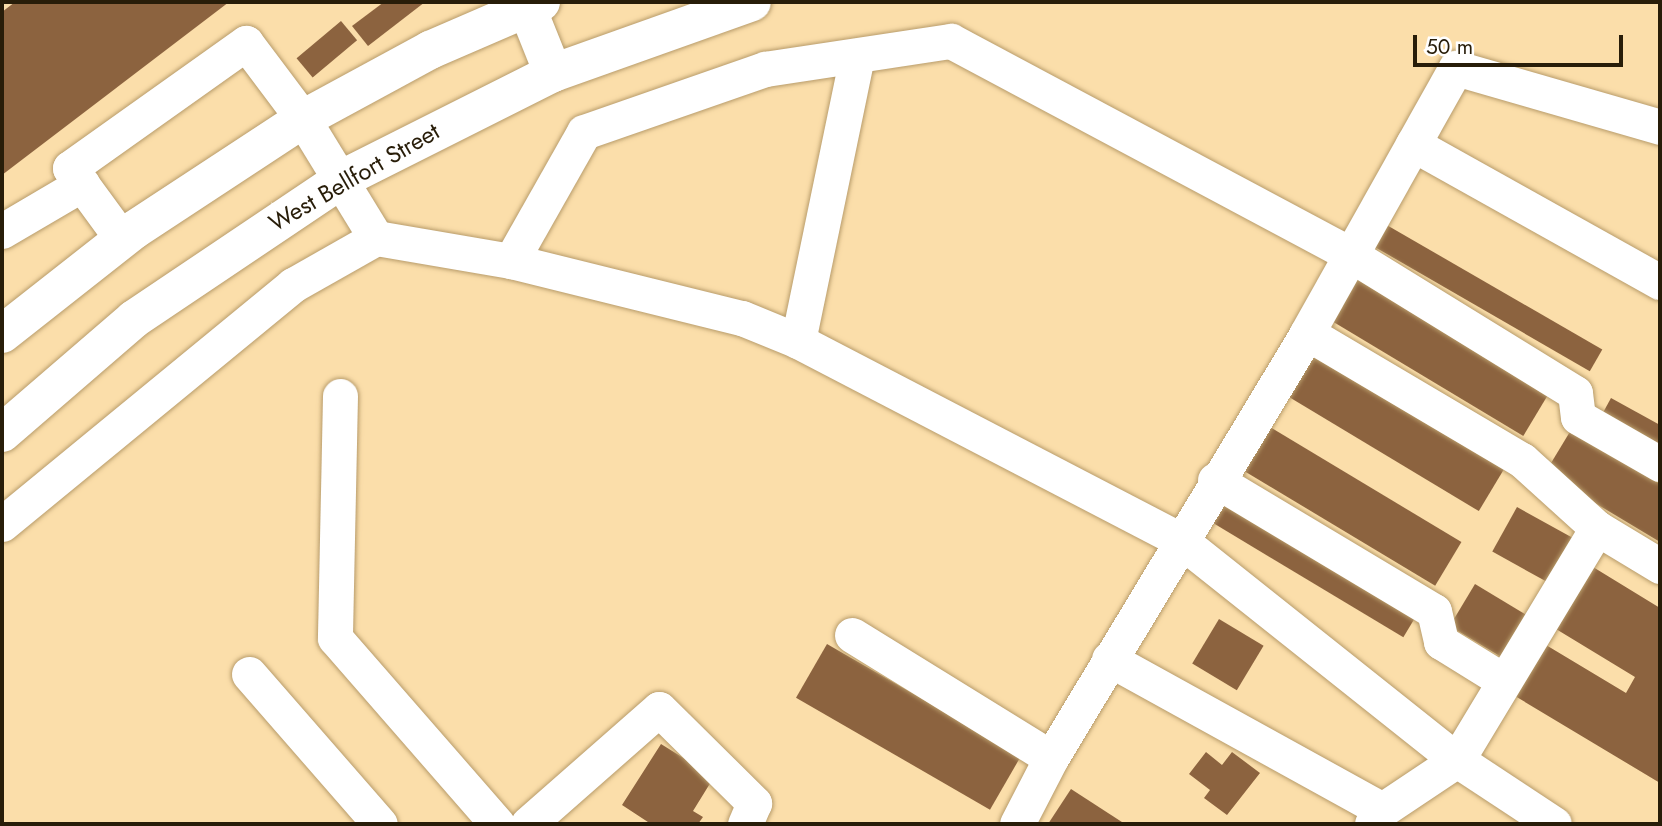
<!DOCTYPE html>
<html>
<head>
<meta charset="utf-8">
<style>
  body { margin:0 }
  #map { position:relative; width:1662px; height:826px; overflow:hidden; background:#fbdeaa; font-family:Jost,sans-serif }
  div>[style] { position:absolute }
  .building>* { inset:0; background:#8c633f; transform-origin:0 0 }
  .roads { filter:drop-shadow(0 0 2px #b89c6b) drop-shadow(0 0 2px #b89c6b) }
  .minor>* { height:35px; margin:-17.5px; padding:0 17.5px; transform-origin:17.5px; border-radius:17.5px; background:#fff }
  .major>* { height:38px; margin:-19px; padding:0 19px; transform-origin:19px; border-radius:19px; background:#fff }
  span { translate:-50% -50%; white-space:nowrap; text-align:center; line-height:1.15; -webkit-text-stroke:7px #fff; paint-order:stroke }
  .street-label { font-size:24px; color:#281d09 }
  .frame { position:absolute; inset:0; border:4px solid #281d09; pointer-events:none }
  .scale { position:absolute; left:1413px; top:35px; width:210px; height:32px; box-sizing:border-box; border:4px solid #281d09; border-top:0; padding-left:9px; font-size:21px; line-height:24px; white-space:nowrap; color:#281d09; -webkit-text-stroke:5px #fff; paint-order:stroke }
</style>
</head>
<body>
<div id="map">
  <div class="building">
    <div style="clip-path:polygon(15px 2px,229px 2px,2px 175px,2px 12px)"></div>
    <div style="clip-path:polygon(384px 2px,425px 2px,368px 46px,352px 26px)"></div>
    <div style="left:341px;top:21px;width:25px;height:58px;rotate:50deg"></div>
    <div style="left:1378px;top:220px;width:259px;height:25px;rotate:30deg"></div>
    <div style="left:1350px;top:270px;width:234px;height:53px;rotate:31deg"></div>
    <div style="left:1305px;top:346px;width:234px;height:52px;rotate:31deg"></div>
    <div style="clip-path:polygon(1611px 398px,1660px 425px,1660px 454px,1599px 420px)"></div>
    <div style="left:1260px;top:421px;width:235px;height:51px;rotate:31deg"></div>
    <div style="clip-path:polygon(1571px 430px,1660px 484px,1660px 542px,1545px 473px)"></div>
    <div style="left:1217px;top:495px;width:233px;height:26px;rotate:31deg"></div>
    <div style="left:1517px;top:507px;width:65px;height:51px;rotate:29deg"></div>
    <div style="clip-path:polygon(1593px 567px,1660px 608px,1660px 783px,1515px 696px,1546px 645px,1626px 693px,1635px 677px,1556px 629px)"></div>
    <div style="left:1475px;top:584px;width:63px;height:49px;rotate:31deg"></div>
    <div style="left:1219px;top:619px;width:52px;height:52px;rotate:31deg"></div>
    <div style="left:827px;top:644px;width:224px;height:62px;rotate:30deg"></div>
    <div style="clip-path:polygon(661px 744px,714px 777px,693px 811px,703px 817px,698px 824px,651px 824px,622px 805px)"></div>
    <div style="clip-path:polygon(1206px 752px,1222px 765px,1232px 752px,1260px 773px,1227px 815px,1204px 798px,1210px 790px,1189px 774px)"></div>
    <div style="clip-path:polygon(1071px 789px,1125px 824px,1048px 824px)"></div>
  </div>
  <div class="roads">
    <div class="minor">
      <div style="left:1413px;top:144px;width:283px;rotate:29.2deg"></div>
      <div style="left:2px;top:231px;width:93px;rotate:-30.4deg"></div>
      <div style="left:122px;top:239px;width:88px;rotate:-126.2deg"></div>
      <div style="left:70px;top:168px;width:216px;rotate:-35.4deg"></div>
      <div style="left:246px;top:43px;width:95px;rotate:53.1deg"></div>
      <div style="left:303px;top:119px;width:140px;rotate:58.5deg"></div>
      <div style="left:376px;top:238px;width:137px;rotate:9.7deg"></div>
      <div style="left:511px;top:261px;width:238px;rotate:13.9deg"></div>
      <div style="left:742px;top:318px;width:61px;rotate:22.3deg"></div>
      <div style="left:798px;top:341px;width:291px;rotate:-78.3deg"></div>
      <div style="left:511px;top:261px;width:148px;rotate:-60.5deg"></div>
      <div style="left:584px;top:132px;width:192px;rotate:-19.2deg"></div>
      <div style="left:765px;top:69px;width:188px;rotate:-8.6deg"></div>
      <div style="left:951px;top:41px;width:454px;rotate:28.1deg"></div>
      <div style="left:1351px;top:255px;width:263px;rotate:31.6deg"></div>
      <div style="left:1575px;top:393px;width:24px;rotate:83deg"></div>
      <div style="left:1578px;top:417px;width:95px;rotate:29.8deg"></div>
      <div style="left:1307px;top:333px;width:250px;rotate:30.6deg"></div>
      <div style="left:1522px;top:460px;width:101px;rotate:42.2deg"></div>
      <div style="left:1597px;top:528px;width:271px;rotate:121.1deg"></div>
      <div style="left:1457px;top:760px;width:90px;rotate:146.3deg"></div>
      <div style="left:1382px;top:810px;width:17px;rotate:126deg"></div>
      <div style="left:798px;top:341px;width:431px;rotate:27.5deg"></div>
      <div style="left:1180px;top:540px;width:354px;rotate:38.5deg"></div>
      <div style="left:1457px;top:760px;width:116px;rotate:33.4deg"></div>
      <div style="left:340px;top:396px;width:242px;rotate:91.2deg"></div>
      <div style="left:335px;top:638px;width:247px;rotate:48.9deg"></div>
      <div style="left:1215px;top:480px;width:255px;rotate:30.9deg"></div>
      <div style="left:1434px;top:611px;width:32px;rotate:77deg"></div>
      <div style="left:1441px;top:642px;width:74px;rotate:31.8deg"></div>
      <div style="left:2px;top:524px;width:377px;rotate:-39.4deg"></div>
      <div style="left:293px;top:285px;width:95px;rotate:-29.5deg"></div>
      <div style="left:1597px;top:528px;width:74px;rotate:31.1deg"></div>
      <div style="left:852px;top:635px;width:234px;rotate:31.7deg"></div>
      <div style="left:1051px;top:758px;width:74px;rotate:117.3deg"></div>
      <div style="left:1109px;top:659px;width:312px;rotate:28.9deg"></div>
      <div style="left:249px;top:674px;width:199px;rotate:48.9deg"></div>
      <div style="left:1051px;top:758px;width:496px;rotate:-58.9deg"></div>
      <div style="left:1307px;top:333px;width:304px;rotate:-60.7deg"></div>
      <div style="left:1456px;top:68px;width:212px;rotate:16.1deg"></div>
      <div style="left:528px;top:824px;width:174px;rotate:-41.3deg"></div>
      <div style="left:659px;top:709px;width:134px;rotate:44.7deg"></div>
      <div style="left:754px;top:803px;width:23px;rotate:113deg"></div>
    </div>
    <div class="major">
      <div style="left:527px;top:8px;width:70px;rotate:68.2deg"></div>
      <div style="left:2px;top:334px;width:168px;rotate:-38.2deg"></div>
      <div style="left:134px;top:230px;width:202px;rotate:-33.3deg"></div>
      <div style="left:303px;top:119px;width:145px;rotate:-28.5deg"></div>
      <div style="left:430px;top:50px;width:121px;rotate:-23.4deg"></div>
      <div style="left:2px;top:433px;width:174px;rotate:-40.8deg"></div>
      <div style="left:134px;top:319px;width:251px;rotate:-33.9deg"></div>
      <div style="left:342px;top:179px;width:236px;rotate:-26.7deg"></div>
      <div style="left:553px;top:73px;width:211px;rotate:-19.6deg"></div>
    </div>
  </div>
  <div class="street-label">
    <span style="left:354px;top:177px;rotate:-30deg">West Bellfort Street</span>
  </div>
  <div class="frame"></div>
  <div class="scale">50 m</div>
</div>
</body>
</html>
